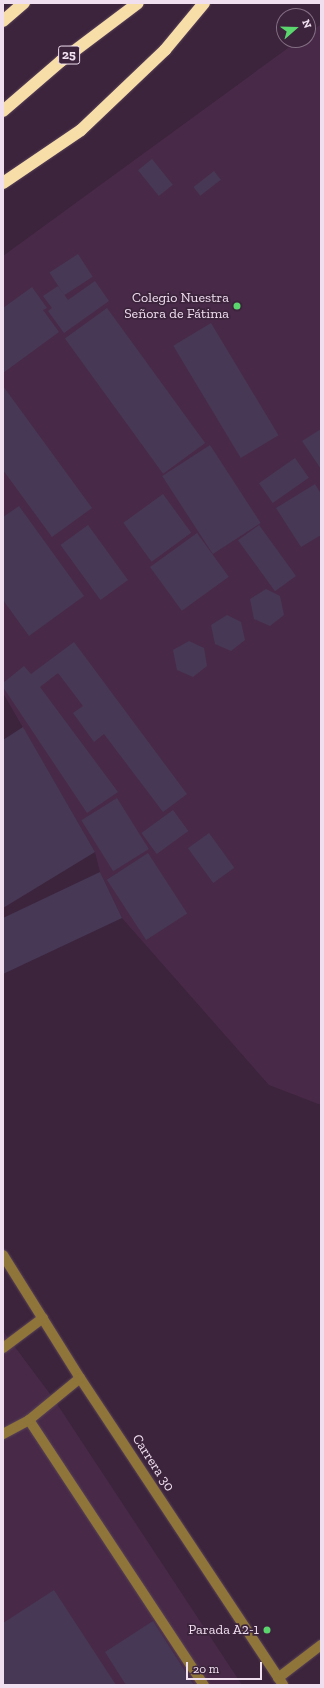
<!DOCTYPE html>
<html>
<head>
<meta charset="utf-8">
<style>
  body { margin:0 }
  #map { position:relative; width:324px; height:1688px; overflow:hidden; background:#3c243c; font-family:"Zilla Slab",serif }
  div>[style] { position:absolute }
  .built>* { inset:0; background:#482a48 }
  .building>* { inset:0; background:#473856; transform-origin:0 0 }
  .roads { filter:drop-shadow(0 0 1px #594259) drop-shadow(0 0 1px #594259) }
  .minor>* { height:10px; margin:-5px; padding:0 5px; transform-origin:5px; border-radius:5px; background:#8f7539 }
  .highway>* { height:12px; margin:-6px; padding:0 6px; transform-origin:6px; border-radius:6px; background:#f7dea8 }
  .dots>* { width:11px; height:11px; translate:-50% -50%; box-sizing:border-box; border:2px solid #3c243c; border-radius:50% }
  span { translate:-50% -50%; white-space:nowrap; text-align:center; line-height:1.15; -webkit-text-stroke:3.5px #3c243c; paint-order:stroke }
  .shield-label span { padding:1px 3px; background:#3c243c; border:1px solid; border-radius:3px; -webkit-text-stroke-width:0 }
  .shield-label { font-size:13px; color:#efdfef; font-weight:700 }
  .poi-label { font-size:14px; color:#efdfef }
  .right { translate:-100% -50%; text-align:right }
  .street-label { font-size:14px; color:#efdfef }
  .frame { position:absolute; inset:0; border:4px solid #efdfef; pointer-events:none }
  .north { position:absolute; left:276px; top:8px; width:40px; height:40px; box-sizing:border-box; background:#3c243c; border:1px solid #846f84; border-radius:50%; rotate:70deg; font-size:11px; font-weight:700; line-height:16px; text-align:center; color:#efdfef }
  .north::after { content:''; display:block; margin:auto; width:14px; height:18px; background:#5bd56e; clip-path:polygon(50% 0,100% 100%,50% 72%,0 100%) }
  .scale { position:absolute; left:186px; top:1662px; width:76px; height:18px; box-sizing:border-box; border:2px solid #efdfef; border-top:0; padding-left:5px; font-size:12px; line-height:14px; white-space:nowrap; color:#efdfef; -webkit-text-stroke:3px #3c243c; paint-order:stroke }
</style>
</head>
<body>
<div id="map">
  <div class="built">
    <div style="clip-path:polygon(321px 24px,321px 1105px,269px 1085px,122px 918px,100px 872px,95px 852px,3px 693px,3px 256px,299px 40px,308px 40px,308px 34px)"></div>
    <div style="clip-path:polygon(3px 1331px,53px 1398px,242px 1685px,3px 1685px)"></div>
  </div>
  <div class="building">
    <div style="left:152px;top:159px;width:33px;height:18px;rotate:51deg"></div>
    <div style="left:214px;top:171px;width:11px;height:26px;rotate:52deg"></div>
    <div style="left:78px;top:254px;width:27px;height:34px;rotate:57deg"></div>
    <div style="clip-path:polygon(95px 281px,109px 301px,64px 333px,48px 311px,52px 308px,43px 296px,58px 286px,68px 300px)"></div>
    <div style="clip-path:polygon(32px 287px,47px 308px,43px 310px,59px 332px,3px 373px,3px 308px)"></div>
    <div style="left:107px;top:308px;width:167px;height:52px;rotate:54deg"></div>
    <div style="left:211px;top:323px;width:131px;height:44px;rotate:59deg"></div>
    <div style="clip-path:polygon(3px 386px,92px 508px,52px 537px,3px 470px)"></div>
    <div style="clip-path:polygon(321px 429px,321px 469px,302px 441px)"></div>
    <div style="left:210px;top:445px;width:93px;height:57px;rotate:57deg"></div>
    <div style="left:295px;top:458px;width:24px;height:44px;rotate:55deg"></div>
    <div style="clip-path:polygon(315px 484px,321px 494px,321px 535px,301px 547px,276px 508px)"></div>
    <div style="left:163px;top:494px;width:48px;height:49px;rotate:54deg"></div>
    <div style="clip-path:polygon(19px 506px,84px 596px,29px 636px,3px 600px,3px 517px)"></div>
    <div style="left:88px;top:525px;width:68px;height:34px;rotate:54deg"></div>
    <div style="left:259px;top:525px;width:63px;height:26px;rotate:54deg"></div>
    <div style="left:197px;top:533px;width:54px;height:58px;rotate:54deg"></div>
    <div style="clip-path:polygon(266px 589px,280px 596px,284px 615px,270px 626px,254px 619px,250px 599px)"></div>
    <div style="clip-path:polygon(227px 615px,241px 622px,245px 640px,231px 651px,215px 644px,211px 625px)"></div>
    <div style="clip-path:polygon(189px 641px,204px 648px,207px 666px,193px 677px,177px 670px,173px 650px)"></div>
    <div style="clip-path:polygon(74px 642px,187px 794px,163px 812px,104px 734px,94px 742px,73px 713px,83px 706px,58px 673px,40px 687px,118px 792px,87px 813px,3px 687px,3px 683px,24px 666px,31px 674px)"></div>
    <div style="clip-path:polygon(23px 727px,95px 852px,3px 908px,3px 740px)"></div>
    <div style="left:117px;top:798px;width:60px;height:42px;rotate:58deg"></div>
    <div style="left:173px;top:810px;width:26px;height:39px;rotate:54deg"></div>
    <div style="left:209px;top:833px;width:43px;height:26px;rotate:54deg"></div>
    <div style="left:148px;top:853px;width:72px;height:49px;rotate:57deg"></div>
    <div style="clip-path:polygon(100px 872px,122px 918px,3px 974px,3px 918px)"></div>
    <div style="clip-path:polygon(54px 1590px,116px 1685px,3px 1685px,3px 1623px)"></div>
    <div style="clip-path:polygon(153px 1621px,194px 1685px,126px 1685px,105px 1652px)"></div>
  </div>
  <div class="roads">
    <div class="minor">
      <div style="left:3px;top:1255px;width:145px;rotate:58deg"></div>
      <div style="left:80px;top:1378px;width:368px;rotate:56.5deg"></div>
      <div style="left:3px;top:1348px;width:50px;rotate:-36.9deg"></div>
      <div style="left:29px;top:1420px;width:318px;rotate:56.6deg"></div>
      <div style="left:3px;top:1434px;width:30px;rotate:-28deg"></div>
      <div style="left:29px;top:1420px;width:66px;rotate:-39.5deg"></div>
      <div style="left:278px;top:1678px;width:54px;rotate:-37.5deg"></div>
    </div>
    <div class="highway">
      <div style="left:3px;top:21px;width:28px;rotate:-41deg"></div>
      <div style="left:3px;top:111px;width:77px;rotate:-40.8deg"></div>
      <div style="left:61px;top:61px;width:96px;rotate:-37deg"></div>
      <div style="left:3px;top:183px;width:94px;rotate:-34.2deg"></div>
      <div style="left:81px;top:130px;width:116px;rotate:-43.6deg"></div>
      <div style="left:165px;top:50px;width:61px;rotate:-50.3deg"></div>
    </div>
  </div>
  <div class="dots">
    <div style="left:237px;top:306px;background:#5bd56e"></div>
    <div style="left:267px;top:1630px;background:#5bd56e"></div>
  </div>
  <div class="shield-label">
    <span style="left:69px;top:55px">25</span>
  </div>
  <div class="poi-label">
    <span class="right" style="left:229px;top:306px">Colegio Nuestra<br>Señora de Fátima</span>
    <span class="right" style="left:259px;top:1630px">Parada A2-1</span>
  </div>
  <div class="street-label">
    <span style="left:153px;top:1463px;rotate:57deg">Carrera 30</span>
  </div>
  <div class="frame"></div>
  <div class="north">N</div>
  <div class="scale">20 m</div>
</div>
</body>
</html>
